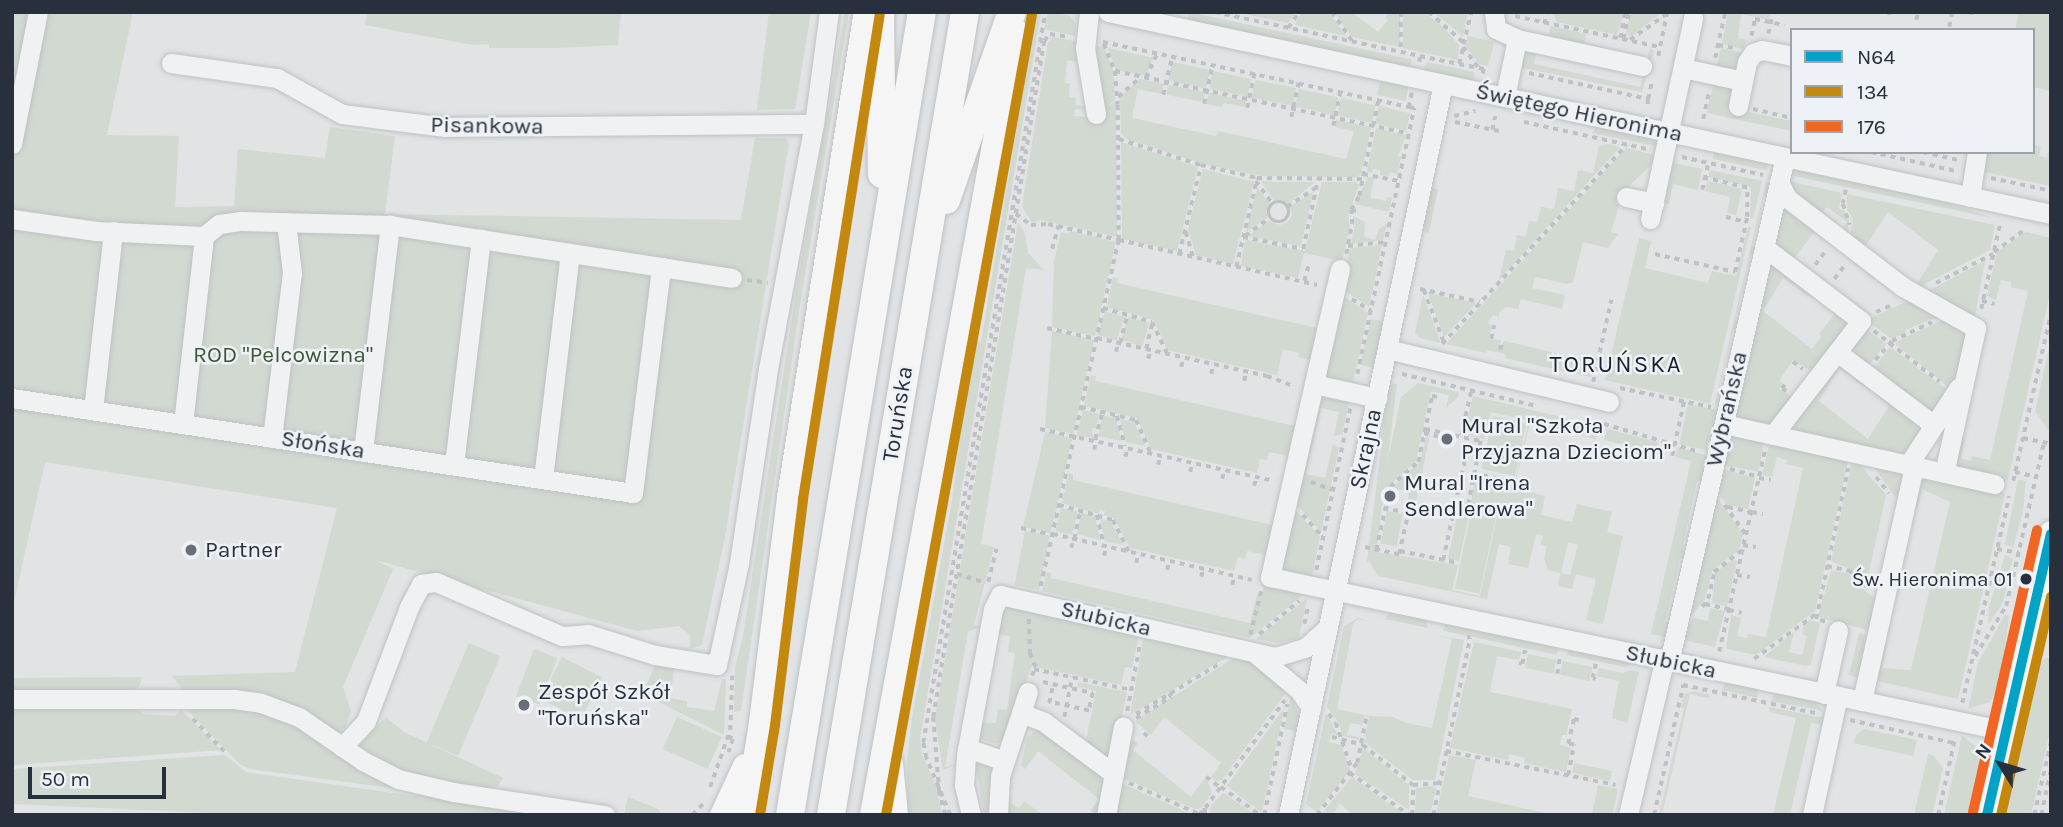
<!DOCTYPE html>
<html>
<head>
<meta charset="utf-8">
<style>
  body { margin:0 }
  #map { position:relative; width:2063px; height:827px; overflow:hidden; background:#e1e3e5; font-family:Karla,sans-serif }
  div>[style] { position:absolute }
  .green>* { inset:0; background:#d1d9d1; transform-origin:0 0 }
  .path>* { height:3.5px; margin-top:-1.75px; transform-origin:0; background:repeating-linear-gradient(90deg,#bfc1c6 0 5px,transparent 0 10px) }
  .path>.ring { margin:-1.75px; padding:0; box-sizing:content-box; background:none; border:3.5px solid #bfc1c6; border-radius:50% }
  .roads { filter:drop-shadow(0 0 2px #bfc1c3) drop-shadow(0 0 2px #bfc1c3) }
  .minor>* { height:19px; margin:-9.5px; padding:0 9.5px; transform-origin:9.5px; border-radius:9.5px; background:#f0f1f2 }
  .major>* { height:24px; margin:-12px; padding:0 12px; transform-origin:12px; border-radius:12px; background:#f5f5f6 }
  .highway>* { height:28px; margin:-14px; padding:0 14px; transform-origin:14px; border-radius:14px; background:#f5f5f6 }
  .bus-1>* { height:10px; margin:-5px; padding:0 5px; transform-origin:5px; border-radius:5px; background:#02a3c7 }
  .bus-2>* { height:10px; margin:-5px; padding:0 5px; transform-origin:5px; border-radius:5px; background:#c4880f }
  .bus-3>* { height:10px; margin:-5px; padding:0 5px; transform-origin:5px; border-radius:5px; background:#f26522 }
  .dots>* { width:19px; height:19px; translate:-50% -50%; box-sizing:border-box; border:4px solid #eef1f5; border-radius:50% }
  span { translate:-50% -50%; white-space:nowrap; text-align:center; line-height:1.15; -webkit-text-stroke:5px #eef1f5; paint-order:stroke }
  .bus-label { font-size:21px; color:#29303d }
  .right { translate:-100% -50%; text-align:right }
  .street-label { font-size:23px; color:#29303d }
  .park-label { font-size:23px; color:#3c5837 }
  .poi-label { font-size:23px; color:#29303d }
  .left { translate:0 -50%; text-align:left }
  .neighbourhood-label { font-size:24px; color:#1b212e; letter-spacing:2px }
  .frame { position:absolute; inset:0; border:14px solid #29303d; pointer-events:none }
  .legend { position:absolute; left:1790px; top:28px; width:245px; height:126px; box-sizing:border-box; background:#eef1f5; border:2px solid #9fa4ab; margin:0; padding:9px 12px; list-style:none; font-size:21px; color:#29303d }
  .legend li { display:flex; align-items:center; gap:14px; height:35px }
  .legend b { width:35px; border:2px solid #9fa4ab }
  .north { position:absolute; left:1965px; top:729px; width:70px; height:70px; -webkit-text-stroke:5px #eef1f5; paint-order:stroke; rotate:307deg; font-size:19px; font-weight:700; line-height:28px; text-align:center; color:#29303d }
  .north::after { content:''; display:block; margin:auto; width:24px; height:32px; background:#29303d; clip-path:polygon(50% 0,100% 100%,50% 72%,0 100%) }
  .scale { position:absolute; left:28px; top:767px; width:138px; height:32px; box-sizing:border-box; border:4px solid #29303d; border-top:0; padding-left:9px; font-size:21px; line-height:24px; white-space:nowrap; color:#29303d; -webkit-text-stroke:5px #eef1f5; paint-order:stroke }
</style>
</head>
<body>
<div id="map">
  <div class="green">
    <div style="clip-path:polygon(12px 12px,133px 12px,107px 135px,179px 136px,175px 207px,234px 206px,238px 149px,325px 158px,330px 127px,395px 136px,385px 214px,741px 220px,755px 138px,785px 138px,789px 143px,725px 537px,702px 645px,690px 649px,690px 635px,679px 626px,637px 631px,375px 560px,393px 569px,343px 687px,351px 711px,345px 728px,338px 733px,183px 690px,172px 676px,295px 672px,337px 508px,45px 462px,12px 611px)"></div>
    <div style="clip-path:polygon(367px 12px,621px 12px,618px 45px,553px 48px,489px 48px,489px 44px,473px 45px,365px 25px)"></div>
    <div style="clip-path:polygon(769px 12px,811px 12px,795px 109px,757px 110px)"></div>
    <div style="clip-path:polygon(845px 12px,849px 12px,800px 305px,741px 711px,734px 712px,735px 667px,743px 636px,797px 285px)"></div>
    <div style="clip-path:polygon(1036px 12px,1041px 12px,920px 739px,922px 755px,936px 786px,942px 815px,908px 815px,907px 763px,912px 718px,952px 500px,973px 341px,981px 342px)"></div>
    <div style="clip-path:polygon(1048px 12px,1070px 16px,1076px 24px,1075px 36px,1044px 29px)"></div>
    <div style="left:1189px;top:12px;width:228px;height:14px;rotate:12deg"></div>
    <div style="clip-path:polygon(1235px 12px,1296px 12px,1288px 23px)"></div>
    <div style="clip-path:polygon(1302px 12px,1329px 12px,1346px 36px,1295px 25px)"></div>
    <div style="clip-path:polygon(1334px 12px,1351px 12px,1378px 32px,1388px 20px,1385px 18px,1389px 12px,1400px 12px,1400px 47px,1352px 37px)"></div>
    <div style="clip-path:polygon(1403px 12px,1424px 12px,1441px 25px,1459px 45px,1458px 60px,1403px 48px)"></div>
    <div style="clip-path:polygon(1433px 12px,1468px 12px,1463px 37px,1450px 25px)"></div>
    <div style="clip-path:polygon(1553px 12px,1624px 12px,1617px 35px,1557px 22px)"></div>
    <div style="clip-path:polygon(1631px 12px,1662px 12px,1631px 37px,1626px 33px)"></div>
    <div style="clip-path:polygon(1728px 12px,1771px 12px,1769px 20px,1741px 14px,1738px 38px,1747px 40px,1743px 49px,1722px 44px)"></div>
    <div style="clip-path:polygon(2019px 12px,2051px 12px,2051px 91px,2033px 87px,2033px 30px,2015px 30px)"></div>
    <div style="left:1551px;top:26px;width:36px;height:13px;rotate:13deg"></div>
    <div style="clip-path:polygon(1468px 36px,1494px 42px,1488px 66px,1479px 64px,1466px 47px)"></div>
    <div style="clip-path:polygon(1053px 37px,1075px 41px,1078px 62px,1067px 60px,1065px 83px,1070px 84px,1069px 97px,1076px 98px,1075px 105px,1086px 106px,1087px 110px,1075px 109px,1074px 116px,1105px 119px,1092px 45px,1104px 47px,1113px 70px,1115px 100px,1105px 108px,1116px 101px,1117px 237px,1040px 220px,1032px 223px,1022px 206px,1048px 42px)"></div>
    <div style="clip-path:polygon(1108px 48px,1153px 58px,1146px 76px,1116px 70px)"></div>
    <div style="clip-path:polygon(1650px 48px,1654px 51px,1642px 92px,1519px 67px,1525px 54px,1536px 52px,1534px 64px,1640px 87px)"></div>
    <div style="clip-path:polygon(1721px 48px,1744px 53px,1739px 70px,1716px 70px)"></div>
    <div style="left:1172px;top:62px;width:39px;height:19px;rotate:12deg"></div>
    <div style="clip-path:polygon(1427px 62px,1474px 72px,1474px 80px,1423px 70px)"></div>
    <div style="left:1213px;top:71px;width:39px;height:18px;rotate:12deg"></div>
    <div style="clip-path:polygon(1139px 79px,1164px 84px,1162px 94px,1138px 89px,1132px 118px,1216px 136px,1218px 131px,1346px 159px,1354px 131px,1335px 127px,1336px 120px,1371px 127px,1361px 174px,1357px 177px,1260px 176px,1204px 164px,1127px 139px,1121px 133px,1120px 97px)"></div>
    <div style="left:1255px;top:80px;width:42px;height:18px;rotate:11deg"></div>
    <div style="clip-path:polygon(1714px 80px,1733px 86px,1732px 109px,1792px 121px,1792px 131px,1707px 113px)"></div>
    <div style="left:1380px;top:81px;width:29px;height:14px;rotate:12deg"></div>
    <div style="left:1168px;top:85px;width:38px;height:10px;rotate:11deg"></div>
    <div style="left:1299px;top:89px;width:40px;height:18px;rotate:12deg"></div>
    <div style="clip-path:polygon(1209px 93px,1246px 101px,1245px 107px,1224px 103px,1222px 107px,1206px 104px)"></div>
    <div style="left:1341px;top:98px;width:35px;height:18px;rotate:12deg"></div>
    <div style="left:1379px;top:106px;width:32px;height:18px;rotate:13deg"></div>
    <div style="clip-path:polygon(1596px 127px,1652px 139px,1661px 147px,1592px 133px)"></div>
    <div style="clip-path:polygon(1376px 128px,1406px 135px,1398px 156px,1401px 157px,1397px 174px,1390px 172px,1389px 176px,1380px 175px,1380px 170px,1373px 169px,1372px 173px,1367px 171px)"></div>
    <div style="clip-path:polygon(1121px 142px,1198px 167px,1177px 251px,1122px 239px)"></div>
    <div style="clip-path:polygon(1609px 144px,1620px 147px,1499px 280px,1506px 250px,1514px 251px,1517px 235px,1526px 237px,1529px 221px,1537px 222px,1541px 207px,1554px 209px,1558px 188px,1574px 191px,1578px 170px,1593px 173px,1599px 146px)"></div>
    <div style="clip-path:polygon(2051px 144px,2051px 186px,1980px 171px,1983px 152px,2033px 152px,2033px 145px,2041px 147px,2039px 156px,2047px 158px)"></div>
    <div style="clip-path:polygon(1626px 148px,1660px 156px,1623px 192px,1611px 232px,1618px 234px,1608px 248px,1583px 242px,1573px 282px,1568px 284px,1535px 277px,1532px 288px,1565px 295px,1562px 309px,1521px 299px,1518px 309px,1507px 307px,1500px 311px,1498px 317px,1493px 315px,1488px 324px,1492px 325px,1489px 339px,1501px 340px,1499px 349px,1504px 341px,1586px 360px,1594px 364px,1591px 377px,1505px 358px,1506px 354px,1487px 350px,1486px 353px,1446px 344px)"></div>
    <div style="left:1714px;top:152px;width:55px;height:7px;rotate:12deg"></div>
    <div style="clip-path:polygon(1673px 163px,1702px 169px,1698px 190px,1673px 184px,1669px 204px,1664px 203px)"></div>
    <div style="clip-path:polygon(1792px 168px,1937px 199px,1993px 218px,1789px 175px)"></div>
    <div style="clip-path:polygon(1203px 169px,1254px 182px,1233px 264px,1196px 255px,1188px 229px)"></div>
    <div style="clip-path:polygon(1710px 170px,1762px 181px,1753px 219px,1750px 218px,1751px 187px,1709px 177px)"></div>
    <div style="clip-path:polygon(1368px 177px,1374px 178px,1370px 198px,1386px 201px,1387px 197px,1392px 198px,1389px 212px,1355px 204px)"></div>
    <div style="clip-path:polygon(1261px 181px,1274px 182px,1315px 182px,1288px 204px,1280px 200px,1274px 201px)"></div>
    <div style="clip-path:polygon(1708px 181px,1742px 189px,1736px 215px,1727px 213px,1730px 197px,1705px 191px)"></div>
    <div style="clip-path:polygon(1787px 181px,1842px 193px,1839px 209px,1844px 210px,1849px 221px,1846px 240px,1840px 232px,1847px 222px,1827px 207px,1819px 217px)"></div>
    <div style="clip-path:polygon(1322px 182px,1355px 182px,1359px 185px,1348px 215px,1350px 226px,1342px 261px,1304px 253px,1298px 278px,1241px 266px,1245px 240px,1305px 251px)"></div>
    <div style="clip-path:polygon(1766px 182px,1772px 184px,1768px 196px,1764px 195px,1752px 246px,1756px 247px,1755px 256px,1750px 255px,1735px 320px,1739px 321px,1737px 329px,1733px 329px,1719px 388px,1724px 390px,1721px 407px,1715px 404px)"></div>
    <div style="clip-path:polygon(1257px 187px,1270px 204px,1267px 218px,1246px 232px)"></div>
    <div style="clip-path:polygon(1432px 188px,1438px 189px,1429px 233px,1421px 230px)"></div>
    <div style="clip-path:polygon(1313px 192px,1301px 246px,1248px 236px,1269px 221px,1280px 225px,1288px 222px,1292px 215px,1290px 207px)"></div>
    <div style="clip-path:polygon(1847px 194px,1995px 225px,1990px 250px,1913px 290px,1938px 250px,1888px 212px,1862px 252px,1849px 242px,1853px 220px,1847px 209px)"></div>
    <div style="clip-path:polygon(1782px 200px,1818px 227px,1792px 261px,1771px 245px)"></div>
    <div style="clip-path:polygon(1353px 216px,1365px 222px,1364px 237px,1375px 240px,1379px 229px,1387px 224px,1383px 240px,1351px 244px,1355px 225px)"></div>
    <div style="clip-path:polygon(1018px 222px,1025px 233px,1028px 253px,1044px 270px,1026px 268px,981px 544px,994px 547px,974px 625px,982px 627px,968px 631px,945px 767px,958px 764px,943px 770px,935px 719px)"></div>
    <div style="clip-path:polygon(1748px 227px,1751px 227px,1710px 404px,1605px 380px,1639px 238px,1651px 241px,1645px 268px,1708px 283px,1712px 271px,1736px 276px)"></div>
    <div style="clip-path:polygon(1070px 231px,1116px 242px,1095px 336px,1052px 327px,1054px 261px,1061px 232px,1069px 234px)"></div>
    <div style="clip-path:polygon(2026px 232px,2051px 238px,2051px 289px,2008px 479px,2004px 482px,1951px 470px,1958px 435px,1965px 437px,1961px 459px,1971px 461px,1972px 456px,1990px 460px,2028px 291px,2011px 287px,2011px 282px,2001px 280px,1996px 300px,1987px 296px,1997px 252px)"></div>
    <div style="clip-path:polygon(1382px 245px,1369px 307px,1341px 288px,1350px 248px)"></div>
    <div style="clip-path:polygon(1768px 259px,1814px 289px,1808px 296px,1783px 278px,1763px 311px,1812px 349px,1821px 337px,1819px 334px,1839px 308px,1856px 322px,1816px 374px,1793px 360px,1779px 381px,1783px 383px,1779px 389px,1794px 398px,1773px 430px,1733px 422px)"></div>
    <div style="clip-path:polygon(1985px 261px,1974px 322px,1926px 292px)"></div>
    <div style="clip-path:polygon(1113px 277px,1118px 278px,1117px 283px,1317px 328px,1310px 360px,1298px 357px,1299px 353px,1283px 349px,1277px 375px,1167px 350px,1154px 320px,1107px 307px)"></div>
    <div style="clip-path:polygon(1428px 293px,1476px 303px,1444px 337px)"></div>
    <div style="clip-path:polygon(1340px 294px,1368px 313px,1353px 382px,1325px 378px)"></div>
    <div style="clip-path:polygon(1423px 295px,1440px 341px,1439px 343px,1420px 338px,1415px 333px)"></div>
    <div style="clip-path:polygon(1910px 300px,1940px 316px,1905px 330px,1905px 333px,1892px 339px,1869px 322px,1868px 319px)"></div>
    <div style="left:1105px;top:311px;width:20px;height:25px;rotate:18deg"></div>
    <div style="left:1128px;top:317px;width:22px;height:24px;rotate:16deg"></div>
    <div style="clip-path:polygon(1947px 318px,1972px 331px,1962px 375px,1951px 389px,1896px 345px,1896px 342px)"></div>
    <div style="left:1371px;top:319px;width:13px;height:47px;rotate:13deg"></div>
    <div style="clip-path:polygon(1862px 326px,1886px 344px,1865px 369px,1844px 348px)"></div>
    <div style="clip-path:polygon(1052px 331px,1094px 340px,1073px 434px,1045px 428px)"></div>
    <div style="clip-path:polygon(2051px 340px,2051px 434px,2035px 411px)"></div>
    <div style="left:1890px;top:347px;width:74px;height:33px;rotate:37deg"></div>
    <div style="clip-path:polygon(1835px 360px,1868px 382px,1864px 387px,1839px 368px,1819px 401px,1868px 439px,1889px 406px,1875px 394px,1879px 389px,1927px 424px,1904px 460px,1783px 433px)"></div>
    <div style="clip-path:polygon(1091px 375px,1096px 376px,1095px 381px,1295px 426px,1288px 456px,1269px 452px,1267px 460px,1260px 459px,1257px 473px,1151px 449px,1137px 418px,1084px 406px)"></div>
    <div style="left:1389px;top:383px;width:8px;height:180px;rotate:7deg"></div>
    <div style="clip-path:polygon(1418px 383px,1459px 392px,1458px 397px,1446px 408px,1449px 395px,1431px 391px,1416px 461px,1381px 493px,1401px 397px)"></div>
    <div style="clip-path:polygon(evenodd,1473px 396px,1599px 426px,1596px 439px,1530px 423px,1514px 488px,1545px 496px,1541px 515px,1572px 522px,1577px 504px,1612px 512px,1607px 532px,1623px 536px,1603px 624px,1586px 620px,1596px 579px,1576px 574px,1572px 589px,1558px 586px,1560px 573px,1548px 570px,1544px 559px,1547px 546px,1541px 544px,1543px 535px,1536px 534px,1528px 568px,1508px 564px,1511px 547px,1499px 544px,1487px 599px,1378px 576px,1367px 558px,1369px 551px,1458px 565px,1452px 590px,1480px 596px,1497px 516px,1470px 510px,1459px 561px,1448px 559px,1459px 507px,1470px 509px,1475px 476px,1514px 485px,1529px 421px,1491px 412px,1484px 439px,1468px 435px,1470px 427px,1466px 426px,1473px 396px,1568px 542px,1578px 545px,1570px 575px,1561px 573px,1568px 542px)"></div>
    <div style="clip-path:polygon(1321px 397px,1349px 402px,1342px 434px,1334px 436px,1339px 412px,1321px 408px,1306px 474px,1325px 478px,1333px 444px,1339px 448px,1321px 532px,1294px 502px)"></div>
    <div style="left:1688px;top:404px;width:33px;height:41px;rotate:12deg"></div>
    <div style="clip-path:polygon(1083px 410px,1099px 414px,1096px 428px,1092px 428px,1093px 438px,1077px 435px)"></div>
    <div style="clip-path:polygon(1103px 415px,1116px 418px,1121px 441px,1098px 436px)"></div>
    <div style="left:1493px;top:416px;width:34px;height:54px;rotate:12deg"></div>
    <div style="clip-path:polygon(1120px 419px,1134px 422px,1145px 446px,1126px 442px)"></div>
    <div style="clip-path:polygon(1607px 429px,1657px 442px,1659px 453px,1604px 440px)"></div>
    <div style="left:1045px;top:432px;width:28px;height:97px;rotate:13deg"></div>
    <div style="left:1727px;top:433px;width:38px;height:32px;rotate:11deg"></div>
    <div style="clip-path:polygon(1430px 435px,1416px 501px,1408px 499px,1409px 491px,1392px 488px,1420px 462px,1426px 438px)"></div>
    <div style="clip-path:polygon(1770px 441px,1849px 457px,1815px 611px,1756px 655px,1726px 649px,1731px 615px,1741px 618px,1737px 636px,1747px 638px,1748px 634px,1766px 637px,1803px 468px,1786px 464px,1787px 460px,1777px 457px,1772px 477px,1762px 475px)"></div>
    <div style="clip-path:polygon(1678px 447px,1710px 457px,1702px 482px,1697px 481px,1682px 549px,1686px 551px,1684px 558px,1680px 558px,1665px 622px,1669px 623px,1667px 637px,1651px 634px,1691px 461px,1675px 457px)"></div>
    <div style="clip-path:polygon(1853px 457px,1886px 495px,1867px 581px,1850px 569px,1831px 561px)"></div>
    <div style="clip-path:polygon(1873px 466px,1910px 470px,1900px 500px,1896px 498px)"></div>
    <div style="clip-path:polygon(1719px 468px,1755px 478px,1748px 509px,1726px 504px,1715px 487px)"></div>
    <div style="clip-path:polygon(1069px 473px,1073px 474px,1073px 480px,1272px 525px,1266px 555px,1247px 551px,1245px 559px,1238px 557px,1234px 571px,1130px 548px,1114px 518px,1104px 515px,1105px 511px,1100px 510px,1099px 514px,1062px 503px)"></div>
    <div style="clip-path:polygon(1922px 473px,2002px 491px,2005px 494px,1958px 699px,1873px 680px,1881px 644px,1887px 645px,1882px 668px,1911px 670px,1950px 502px,1922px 489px,1917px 510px,1911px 509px)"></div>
    <div style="clip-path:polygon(2018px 480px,2026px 481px,2023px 511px,2013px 548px,2005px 544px)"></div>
    <div style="clip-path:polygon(1716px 496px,1743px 534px,1739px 550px,1712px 571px,1705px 600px,1682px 626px)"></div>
    <div style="clip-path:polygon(1293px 507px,1320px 537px,1311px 581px,1282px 572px,1280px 567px)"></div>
    <div style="left:1061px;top:508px;width:17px;height:24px;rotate:13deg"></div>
    <div style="left:1387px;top:511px;width:16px;height:33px;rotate:11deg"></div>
    <div style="clip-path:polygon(1081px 513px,1095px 517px,1100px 540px,1077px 534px)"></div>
    <div style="left:1471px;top:513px;width:25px;height:77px;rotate:12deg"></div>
    <div style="clip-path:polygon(1100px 519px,1111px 522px,1123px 545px,1105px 541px)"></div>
    <div style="left:1025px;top:531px;width:25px;height:55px;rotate:11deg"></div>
    <div style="clip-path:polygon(2005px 555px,2013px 559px,2005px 582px,2007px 584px,2003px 602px,1988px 625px,1989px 607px)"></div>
    <div style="clip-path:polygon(1732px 560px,1737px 561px,1727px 606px,1712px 603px,1715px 573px)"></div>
    <div style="clip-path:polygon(1831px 570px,1847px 573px,1859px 584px,1858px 586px,1880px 602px,1871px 631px,1818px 617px)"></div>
    <div style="clip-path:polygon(1047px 572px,1051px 573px,1051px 578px,1250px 623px,1257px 595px,1262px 596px,1264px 585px,1303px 595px,1250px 638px,1042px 591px)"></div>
    <div style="clip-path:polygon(1307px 598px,1299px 638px,1279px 643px,1256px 639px)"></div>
    <div style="clip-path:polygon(1011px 606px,1139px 635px,1132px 668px,1125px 667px,1121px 685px,1032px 666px,1005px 739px,996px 744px,980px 739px,978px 723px,996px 723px,998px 709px,1007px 710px,1015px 653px,1008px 652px,1010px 636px,998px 634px,998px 615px,1004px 607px)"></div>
    <div style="clip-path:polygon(1710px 608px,1725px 611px,1715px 647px,1679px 639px,1694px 618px,1708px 621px)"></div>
    <div style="clip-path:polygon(1390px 612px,1426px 619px,1428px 628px,1385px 619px)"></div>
    <div style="clip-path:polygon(2005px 615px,2009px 616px,2001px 683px,1990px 702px,1968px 709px,1978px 663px)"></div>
    <div style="clip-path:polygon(1358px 618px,1372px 622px,1358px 619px,1353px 624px,1337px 709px,1370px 716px,1393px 717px,1406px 723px,1432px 728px,1452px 639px,1438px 636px,1464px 640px,1435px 780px,1413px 780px,1364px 742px,1369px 717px,1364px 716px,1362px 725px,1350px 723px,1347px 735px,1359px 737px,1359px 740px,1343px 736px,1338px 721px,1327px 707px,1344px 626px)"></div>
    <div style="clip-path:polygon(1810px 620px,1820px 623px,1811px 664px,1806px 666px,1764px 657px,1794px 632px,1789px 652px,1802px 655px,1807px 636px,1802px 634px,1804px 624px)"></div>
    <div style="left:1445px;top:623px;width:116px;height:8px;rotate:12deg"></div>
    <div style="clip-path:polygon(1859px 633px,1868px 636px,1861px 678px,1849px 675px)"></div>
    <div style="clip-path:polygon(1144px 636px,1229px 656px,1130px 715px)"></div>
    <div style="clip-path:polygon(1474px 642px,1521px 652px,1519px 660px,1497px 656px,1490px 692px,1572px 709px,1566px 735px,1562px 735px,1560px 745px,1571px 748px,1566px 772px,1524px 763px,1525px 758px,1509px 754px,1508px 760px,1450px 748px)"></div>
    <div style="left:469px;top:643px;width:34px;height:108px;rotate:23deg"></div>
    <div style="left:534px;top:649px;width:25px;height:50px;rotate:21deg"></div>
    <div style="clip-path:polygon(1568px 649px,1635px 663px,1625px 667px,1567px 655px)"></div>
    <div style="left:1528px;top:654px;width:29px;height:14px;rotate:12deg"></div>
    <div style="left:562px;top:657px;width:45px;height:47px;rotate:27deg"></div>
    <div style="clip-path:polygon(1235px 657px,1250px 661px,1287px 691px,1222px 780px,1216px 781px,1211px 777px,1221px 763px,1164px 717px,1151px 735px,1135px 721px)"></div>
    <div style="clip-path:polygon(2045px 658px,2051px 658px,2051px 727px,2031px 815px,2002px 815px,2034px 673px)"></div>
    <div style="left:1563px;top:661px;width:30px;height:14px;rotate:12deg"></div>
    <div style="clip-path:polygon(656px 664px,675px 664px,670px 698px,687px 701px,687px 707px,714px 711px,722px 679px,726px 679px,724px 735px,647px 696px,641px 696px)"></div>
    <div style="clip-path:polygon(1598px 668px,1623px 673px,1631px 670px,1639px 672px,1627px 723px,1612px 718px,1619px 681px,1597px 676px)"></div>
    <div style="clip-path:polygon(142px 677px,139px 687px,131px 691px,12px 690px,12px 678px)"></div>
    <div style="clip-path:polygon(1078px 682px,1127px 692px,1114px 754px,1108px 759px,1085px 746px,1096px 691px,1077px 686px)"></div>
    <div style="clip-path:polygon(1726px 682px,1757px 688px,1758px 698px,1722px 690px)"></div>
    <div style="clip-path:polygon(1694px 691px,1710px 695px,1709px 698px,1690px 694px,1662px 815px,1659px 815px,1684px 708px,1681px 707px,1684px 694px)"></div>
    <div style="clip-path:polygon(1775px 692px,1814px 700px,1823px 711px,1771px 701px)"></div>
    <div style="clip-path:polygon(1291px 695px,1299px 715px,1297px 731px,1284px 729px)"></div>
    <div style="clip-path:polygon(1770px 707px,1824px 718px,1822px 725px,1811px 723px,1790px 815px,1773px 815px,1796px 718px,1769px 712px)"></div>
    <div style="clip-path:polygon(136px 708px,144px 714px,175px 716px,181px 710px,221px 750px,12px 765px,12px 709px)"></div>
    <div style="clip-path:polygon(185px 708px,250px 708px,287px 719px,413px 791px,250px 769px,241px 765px)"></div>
    <div style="clip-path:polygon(1284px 708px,1282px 718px,1262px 813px,1227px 786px)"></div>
    <div style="clip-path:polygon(1326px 713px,1338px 735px,1331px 734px,1329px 742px,1341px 745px,1350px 770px,1317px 812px,1306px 804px)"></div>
    <div style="clip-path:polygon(386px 717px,404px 732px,503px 778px,498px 786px,490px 790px,402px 773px,357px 747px)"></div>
    <div style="left:677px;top:717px;width:49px;height:35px;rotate:24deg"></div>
    <div style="clip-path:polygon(1041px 725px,1103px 777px,1101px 815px,1090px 811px,1099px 799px,1038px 751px,1025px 769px,1021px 766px,1027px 738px)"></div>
    <div style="clip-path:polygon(1864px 729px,1917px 740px,1913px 756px,1854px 743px,1856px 735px)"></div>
    <div style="clip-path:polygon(1962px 735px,1976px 747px,1982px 759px,1982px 777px,1974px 815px,1944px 815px)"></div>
    <div style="clip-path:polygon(1128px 737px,1138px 743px,1133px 750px,1191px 797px,1204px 779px,1208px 782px,1212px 793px,1201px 808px,1195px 809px,1123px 778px)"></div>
    <div style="clip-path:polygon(1363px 748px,1409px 785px,1409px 810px,1355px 774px)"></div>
    <div style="clip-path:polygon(1928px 754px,1933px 755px,1943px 768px,1932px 815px,1914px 815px)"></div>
    <div style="clip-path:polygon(225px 755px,246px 772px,414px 796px,422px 792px,542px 815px,253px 815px,12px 804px,12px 769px)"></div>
    <div style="clip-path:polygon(1449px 755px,1476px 760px,1468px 796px,1555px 815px,1436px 815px)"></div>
    <div style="clip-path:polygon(975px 760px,995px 767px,993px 815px,984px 815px)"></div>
    <div style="left:1574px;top:763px;width:39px;height:10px;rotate:12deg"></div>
    <div style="clip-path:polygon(1013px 777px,1007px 784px,1012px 788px,1003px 799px,1019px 808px,1024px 801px,1043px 815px,1002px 815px,1003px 781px)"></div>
    <div style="clip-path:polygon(1352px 777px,1405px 815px,1354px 815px,1340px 804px,1332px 815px,1321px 815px)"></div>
    <div style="clip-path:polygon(1123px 784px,1189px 813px,1190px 815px,1112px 815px,1117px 786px)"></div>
    <div style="clip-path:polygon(1598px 785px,1618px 789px,1612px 815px,1592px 815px)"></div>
    <div style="clip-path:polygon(1433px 786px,1436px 788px,1430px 815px,1415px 815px,1416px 788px)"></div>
    <div style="clip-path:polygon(1223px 793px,1225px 794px,1255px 815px,1209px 815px,1211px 806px)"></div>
    <div style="clip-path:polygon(628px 797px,658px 809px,663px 815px,624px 815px)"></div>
  </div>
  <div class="path">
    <div style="left:1215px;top:12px;width:210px;rotate:12.1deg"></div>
    <div style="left:1332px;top:12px;width:35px;rotate:55deg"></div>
    <div style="left:1401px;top:12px;width:40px;rotate:90deg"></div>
    <div style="left:1429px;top:12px;width:47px;rotate:41.5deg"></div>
    <div style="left:1968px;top:12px;width:10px;rotate:11deg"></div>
    <div style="left:1888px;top:15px;width:3px;rotate:-72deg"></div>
    <div style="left:1515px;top:16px;width:148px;rotate:12.1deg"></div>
    <div style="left:1916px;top:20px;width:8px;rotate:-76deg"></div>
    <div style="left:1544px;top:24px;width:12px;rotate:-76deg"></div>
    <div style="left:1949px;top:27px;width:15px;rotate:-79deg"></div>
    <div style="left:1288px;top:28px;width:19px;rotate:-55deg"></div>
    <div style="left:1768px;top:34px;width:23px;rotate:-77deg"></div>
    <div style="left:1751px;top:36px;width:17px;rotate:-77deg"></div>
    <div style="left:1755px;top:19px;width:30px;rotate:12deg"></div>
    <div style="left:1620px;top:38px;width:26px;rotate:-79deg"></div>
    <div style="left:1623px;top:39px;width:28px;rotate:-77deg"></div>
    <div style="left:1630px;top:40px;width:43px;rotate:-35.5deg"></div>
    <div style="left:1103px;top:42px;width:313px;rotate:12deg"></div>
    <div style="left:1104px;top:44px;width:29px;rotate:68deg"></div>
    <div style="left:1115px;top:71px;width:34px;rotate:85deg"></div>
    <div style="left:1118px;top:105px;width:135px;rotate:89.6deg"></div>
    <div style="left:1119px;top:240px;width:203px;rotate:12.8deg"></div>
    <div style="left:1718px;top:45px;width:15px;rotate:11deg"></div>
    <div style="left:1463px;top:47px;width:26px;rotate:53deg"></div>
    <div style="left:1658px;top:56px;width:45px;rotate:-78.4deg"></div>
    <div style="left:1715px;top:58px;width:47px;rotate:-77.7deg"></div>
    <div style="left:1419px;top:62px;width:6px;rotate:-81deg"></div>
    <div style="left:1420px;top:56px;width:65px;rotate:11.5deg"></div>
    <div style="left:1484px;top:69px;width:5px;rotate:101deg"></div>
    <div style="left:1459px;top:64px;width:53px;rotate:-77deg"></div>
    <div style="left:1115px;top:71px;width:299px;rotate:12deg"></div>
    <div style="left:1529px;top:73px;width:122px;rotate:12.3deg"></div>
    <div style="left:1648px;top:99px;width:8px;rotate:90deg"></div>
    <div style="left:1146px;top:78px;width:27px;rotate:-66deg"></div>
    <div style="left:1412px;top:93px;width:14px;rotate:102deg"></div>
    <div style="left:1409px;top:107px;width:10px;rotate:11deg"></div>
    <div style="left:1163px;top:95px;width:40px;rotate:-77deg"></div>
    <div style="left:1118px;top:97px;width:30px;rotate:-42deg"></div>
    <div style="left:1648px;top:99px;width:19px;rotate:-78deg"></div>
    <div style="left:1204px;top:104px;width:40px;rotate:-78deg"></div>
    <div style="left:1247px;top:108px;width:35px;rotate:-78deg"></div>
    <div style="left:1753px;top:109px;width:40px;rotate:13deg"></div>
    <div style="left:1454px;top:116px;width:22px;rotate:-13deg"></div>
    <div style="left:1291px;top:117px;width:35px;rotate:-78deg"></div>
    <div style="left:1703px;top:119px;width:30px;rotate:-78deg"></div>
    <div style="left:1455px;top:122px;width:45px;rotate:11.6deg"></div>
    <div style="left:1524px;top:122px;width:126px;rotate:12.4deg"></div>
    <div style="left:1333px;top:126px;width:35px;rotate:-78deg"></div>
    <div style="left:1373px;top:126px;width:26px;rotate:-79deg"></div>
    <div style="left:1492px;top:130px;width:14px;rotate:-78deg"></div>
    <div style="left:1119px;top:139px;width:86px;rotate:17.6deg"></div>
    <div style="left:1201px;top:165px;width:57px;rotate:13.1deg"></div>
    <div style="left:1871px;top:152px;width:87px;rotate:12.6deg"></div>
    <div style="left:1923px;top:152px;width:37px;rotate:13deg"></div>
    <div style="left:1682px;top:157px;width:83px;rotate:12.5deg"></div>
    <div style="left:1363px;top:174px;width:36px;rotate:11deg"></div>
    <div style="left:1991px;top:178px;width:61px;rotate:12.2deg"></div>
    <div style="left:1256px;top:181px;width:29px;rotate:54deg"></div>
    <div style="left:1702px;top:190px;width:28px;rotate:-77deg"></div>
    <div style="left:1846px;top:190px;width:14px;rotate:102deg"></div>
    <div style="left:1843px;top:204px;width:22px;rotate:72deg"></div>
    <div class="ring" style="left:1269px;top:202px;width:16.5px;height:16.5px"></div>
    <div style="left:1287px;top:207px;width:36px;rotate:-34deg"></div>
    <div style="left:1351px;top:210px;width:7px;rotate:8deg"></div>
    <div style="left:1016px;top:214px;width:19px;rotate:36deg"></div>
    <div style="left:1031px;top:225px;width:17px;rotate:-3deg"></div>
    <div style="left:1048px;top:224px;width:73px;rotate:12.7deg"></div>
    <div style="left:1119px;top:240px;width:355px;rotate:102.7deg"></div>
    <div style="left:1726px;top:217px;width:21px;rotate:14deg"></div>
    <div style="left:1186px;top:232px;width:26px;rotate:74deg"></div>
    <div style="left:1245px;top:236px;width:31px;rotate:-36deg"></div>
    <div style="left:1243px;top:237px;width:61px;rotate:11.3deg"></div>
    <div style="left:1303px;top:249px;width:72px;rotate:-77.9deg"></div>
    <div style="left:1348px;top:246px;width:37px;rotate:-6deg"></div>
    <div style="left:1052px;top:249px;width:24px;rotate:-75deg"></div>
    <div style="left:1994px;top:252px;width:39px;rotate:-36deg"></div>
    <div style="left:1179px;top:254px;width:92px;rotate:-76.1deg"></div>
    <div style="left:1346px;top:254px;width:31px;rotate:-79deg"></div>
    <div style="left:1352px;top:224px;width:14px;rotate:-94deg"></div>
    <div style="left:1351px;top:210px;width:16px;rotate:-60deg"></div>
    <div style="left:1359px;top:196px;width:70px;rotate:-78.5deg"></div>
    <div style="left:1655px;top:254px;width:82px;rotate:12.7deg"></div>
    <div style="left:1735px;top:272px;width:56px;rotate:-77.7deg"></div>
    <div style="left:1747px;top:217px;width:29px;rotate:-90deg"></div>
    <div style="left:1747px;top:188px;width:44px;rotate:-166.9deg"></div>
    <div style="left:1815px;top:265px;width:20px;rotate:-53deg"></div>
    <div style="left:1236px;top:267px;width:91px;rotate:-76.7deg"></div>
    <div style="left:1257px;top:178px;width:105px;rotate:0.5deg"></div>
    <div style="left:1834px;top:279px;width:16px;rotate:-52deg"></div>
    <div style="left:747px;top:280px;width:21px;rotate:8deg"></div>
    <div style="left:1304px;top:281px;width:19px;rotate:-74deg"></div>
    <div style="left:1936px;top:283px;width:64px;rotate:-27deg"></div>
    <div style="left:1420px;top:289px;width:61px;rotate:12.2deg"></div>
    <div style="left:1424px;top:290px;width:56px;rotate:69deg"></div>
    <div style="left:1352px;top:299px;width:22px;rotate:32deg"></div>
    <div style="left:1982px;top:301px;width:13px;rotate:13deg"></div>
    <div style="left:1103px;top:308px;width:51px;rotate:15.9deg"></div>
    <div style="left:1152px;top:322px;width:34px;rotate:64deg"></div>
    <div style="left:1981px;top:309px;width:88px;rotate:-77.5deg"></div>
    <div style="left:1876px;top:312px;width:20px;rotate:-24deg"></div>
    <div style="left:1047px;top:328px;width:51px;rotate:12.4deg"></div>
    <div style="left:1874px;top:331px;width:83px;rotate:37.7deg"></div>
    <div style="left:1097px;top:338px;width:174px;rotate:12.6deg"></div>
    <div style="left:1267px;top:376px;width:30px;rotate:21deg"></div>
    <div style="left:1491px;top:339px;width:14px;rotate:-78deg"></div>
    <div style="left:1120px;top:343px;width:29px;rotate:-76deg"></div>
    <div style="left:1442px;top:344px;width:271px;rotate:-47.2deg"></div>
    <div style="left:1146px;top:349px;width:28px;rotate:-77deg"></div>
    <div style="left:1500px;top:350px;width:9px;rotate:-77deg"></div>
    <div style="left:1116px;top:352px;width:10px;rotate:-79deg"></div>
    <div style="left:1148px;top:359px;width:9px;rotate:-77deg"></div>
    <div style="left:1875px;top:360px;width:25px;rotate:-48deg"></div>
    <div style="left:1892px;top:341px;width:44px;rotate:-25.4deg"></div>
    <div style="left:1793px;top:362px;width:12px;rotate:35deg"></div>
    <div style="left:1181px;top:367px;width:10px;rotate:-79deg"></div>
    <div style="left:1211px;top:374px;width:10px;rotate:-79deg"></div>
    <div style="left:1357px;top:374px;width:272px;rotate:-77.9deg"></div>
    <div style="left:1402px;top:374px;width:138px;rotate:13.4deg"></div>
    <div style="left:1244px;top:381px;width:10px;rotate:-79deg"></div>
    <div style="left:1593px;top:382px;width:84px;rotate:-77.6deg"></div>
    <div style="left:1785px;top:385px;width:5px;rotate:127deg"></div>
    <div style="left:1782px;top:389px;width:5px;rotate:22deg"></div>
    <div style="left:1620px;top:388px;width:93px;rotate:11.8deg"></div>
    <div style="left:1081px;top:407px;width:57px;rotate:13.3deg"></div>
    <div style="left:1136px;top:420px;width:35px;rotate:66deg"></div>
    <div style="left:1117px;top:416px;width:31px;rotate:75deg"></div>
    <div style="left:1604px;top:424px;width:100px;rotate:16.3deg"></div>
    <div style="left:1040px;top:429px;width:240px;rotate:12.5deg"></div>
    <div style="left:1425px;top:429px;width:57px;rotate:12.1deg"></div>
    <div style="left:1481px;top:441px;width:67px;rotate:101.1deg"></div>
    <div style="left:1424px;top:433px;width:21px;rotate:14deg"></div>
    <div style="left:1461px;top:436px;width:46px;rotate:-77.5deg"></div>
    <div style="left:2023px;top:438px;width:29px;rotate:12deg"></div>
    <div style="left:1095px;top:439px;width:28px;rotate:-75deg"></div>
    <div style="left:1094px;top:450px;width:11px;rotate:-80deg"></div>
    <div style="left:1672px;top:456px;width:56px;rotate:-77.7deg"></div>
    <div style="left:1125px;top:457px;width:10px;rotate:-73deg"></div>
    <div style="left:1158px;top:465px;width:11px;rotate:-80deg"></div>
    <div style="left:1730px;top:469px;width:30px;rotate:15deg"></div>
    <div style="left:1190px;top:472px;width:10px;rotate:-79deg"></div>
    <div style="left:2015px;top:472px;width:22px;rotate:13deg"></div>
    <div style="left:1473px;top:473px;width:41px;rotate:12.7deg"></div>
    <div style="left:1876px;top:477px;width:21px;rotate:51deg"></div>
    <div style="left:1759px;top:478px;width:12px;rotate:9deg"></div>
    <div style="left:1222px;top:479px;width:10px;rotate:-79deg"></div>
    <div style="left:2013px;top:481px;width:172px;rotate:-77.3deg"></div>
    <div style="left:1311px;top:482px;width:23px;rotate:20deg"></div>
    <div style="left:1254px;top:486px;width:9px;rotate:-77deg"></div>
    <div style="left:1059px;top:505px;width:56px;rotate:15.5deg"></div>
    <div style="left:1113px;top:520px;width:35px;rotate:63deg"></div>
    <div style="left:1455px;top:505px;width:61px;rotate:-77.8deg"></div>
    <div style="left:1725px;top:505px;width:37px;rotate:55deg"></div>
    <div style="left:1728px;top:507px;width:24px;rotate:12deg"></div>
    <div style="left:1752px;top:512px;width:11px;rotate:10deg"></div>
    <div style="left:1097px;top:515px;width:31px;rotate:77deg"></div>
    <div style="left:1303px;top:515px;width:30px;rotate:48deg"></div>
    <div style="left:1021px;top:528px;width:33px;rotate:12deg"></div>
    <div style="left:1053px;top:534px;width:204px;rotate:13deg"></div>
    <div style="left:1074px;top:539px;width:29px;rotate:-78deg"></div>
    <div style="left:1743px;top:545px;width:13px;rotate:9deg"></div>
    <div style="left:1365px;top:547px;width:35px;rotate:12deg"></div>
    <div style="left:1399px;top:554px;width:42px;rotate:-77.6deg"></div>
    <div style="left:1408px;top:513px;width:23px;rotate:-170deg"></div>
    <div style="left:1071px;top:548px;width:10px;rotate:-79deg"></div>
    <div style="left:1997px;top:549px;width:22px;rotate:10deg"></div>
    <div style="left:1376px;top:550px;width:65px;rotate:-77.5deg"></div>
    <div style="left:1390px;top:487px;width:38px;rotate:-42deg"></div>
    <div style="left:1418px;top:462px;width:67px;rotate:-78deg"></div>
    <div style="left:1432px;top:396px;width:7px;rotate:8deg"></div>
    <div style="left:1400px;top:551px;width:60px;rotate:11.5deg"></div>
    <div style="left:1104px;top:556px;width:10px;rotate:-79deg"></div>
    <div style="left:1443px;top:560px;width:53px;rotate:-78.1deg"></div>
    <div style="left:1136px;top:563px;width:10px;rotate:-79deg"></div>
    <div style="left:1827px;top:566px;width:24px;rotate:12deg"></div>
    <div style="left:1850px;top:571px;width:26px;rotate:43deg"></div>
    <div style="left:1167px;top:570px;width:10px;rotate:-79deg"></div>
    <div style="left:1316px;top:570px;width:165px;rotate:-78.1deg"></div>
    <div style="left:957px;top:574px;width:30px;rotate:17deg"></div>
    <div style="left:1737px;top:575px;width:13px;rotate:9deg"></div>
    <div style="left:1201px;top:577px;width:9px;rotate:-77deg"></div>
    <div style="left:988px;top:582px;width:34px;rotate:-76deg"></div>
    <div style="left:1232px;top:585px;width:10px;rotate:-79deg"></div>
    <div style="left:1705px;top:604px;width:25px;rotate:12deg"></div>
    <div style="left:1702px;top:607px;width:10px;rotate:-53deg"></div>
    <div style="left:1708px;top:599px;width:28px;rotate:-77deg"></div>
    <div style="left:1714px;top:572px;width:34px;rotate:-38deg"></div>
    <div style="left:1729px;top:610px;width:13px;rotate:13deg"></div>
    <div style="left:1029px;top:619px;width:34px;rotate:88deg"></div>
    <div style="left:1030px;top:653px;width:18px;rotate:68deg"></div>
    <div style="left:1825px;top:622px;width:9px;rotate:-162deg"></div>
    <div style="left:1816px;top:619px;width:154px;rotate:-78deg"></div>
    <div style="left:1304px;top:624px;width:19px;rotate:-78deg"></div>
    <div style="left:1259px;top:634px;width:52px;rotate:-39.5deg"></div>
    <div style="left:1250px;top:635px;width:45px;rotate:-76deg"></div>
    <div style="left:1719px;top:652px;width:207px;rotate:-77.2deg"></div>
    <div style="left:1975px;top:656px;width:59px;rotate:-58.2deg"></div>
    <div style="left:2006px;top:606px;width:168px;rotate:-77deg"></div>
    <div style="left:1754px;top:659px;width:77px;rotate:-36deg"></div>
    <div style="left:1519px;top:663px;width:3px;rotate:18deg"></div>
    <div style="left:1522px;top:664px;width:14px;rotate:-78deg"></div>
    <div style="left:1596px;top:664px;width:14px;rotate:102deg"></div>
    <div style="left:1593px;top:678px;width:3px;rotate:18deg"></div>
    <div style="left:1557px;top:674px;width:18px;rotate:-81deg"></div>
    <div style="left:1032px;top:676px;width:7px;rotate:-74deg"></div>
    <div style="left:1034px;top:669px;width:99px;rotate:12.2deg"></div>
    <div style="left:1043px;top:682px;width:51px;rotate:12.4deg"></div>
    <div style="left:1093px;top:693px;width:18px;rotate:103deg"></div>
    <div style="left:1089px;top:711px;width:41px;rotate:-167.3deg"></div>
    <div style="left:1049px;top:703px;width:19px;rotate:-78deg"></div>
    <div style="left:1962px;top:703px;width:212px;rotate:-77.2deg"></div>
    <div style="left:1127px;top:711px;width:69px;rotate:-79.2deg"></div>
    <div style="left:1136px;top:714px;width:97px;rotate:-31.1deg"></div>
    <div style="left:1329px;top:714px;width:11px;rotate:52deg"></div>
    <div style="left:1336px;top:723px;width:50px;rotate:71.2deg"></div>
    <div style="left:1064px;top:717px;width:41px;rotate:-78.7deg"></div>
    <div style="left:1136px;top:718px;width:41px;rotate:-31deg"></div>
    <div style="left:1171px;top:697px;width:4px;rotate:-124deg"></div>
    <div style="left:193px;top:719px;width:46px;rotate:45.9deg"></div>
    <div style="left:1850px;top:720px;width:107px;rotate:12.5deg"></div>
    <div style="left:1144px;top:733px;width:6px;rotate:39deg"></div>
    <div style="left:728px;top:736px;width:6px;rotate:31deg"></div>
    <div style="left:733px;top:739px;width:14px;rotate:107deg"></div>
    <div style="left:1332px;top:737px;width:32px;rotate:14deg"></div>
    <div style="left:1363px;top:745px;width:64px;rotate:38.7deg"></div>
    <div style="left:1413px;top:785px;width:27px;rotate:-4deg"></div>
    <div style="left:1446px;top:751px;width:173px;rotate:11.3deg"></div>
    <div style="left:1350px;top:773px;width:72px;rotate:35.4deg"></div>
    <div style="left:1568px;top:775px;width:31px;rotate:-79deg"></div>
    <div style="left:1574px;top:745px;width:6px;rotate:-171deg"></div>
    <div style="left:1568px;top:744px;width:26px;rotate:-77deg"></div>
    <div style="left:1574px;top:719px;width:5px;rotate:11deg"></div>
    <div style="left:1206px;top:777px;width:19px;rotate:36deg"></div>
    <div style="left:1129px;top:783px;width:77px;rotate:23.9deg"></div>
    <div style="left:710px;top:787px;width:60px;rotate:-70.7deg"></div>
    <div style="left:730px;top:730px;width:54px;rotate:-87.9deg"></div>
    <div style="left:1221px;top:787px;width:48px;rotate:35.7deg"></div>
    <div style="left:1205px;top:808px;width:134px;rotate:-53.5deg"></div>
    <div style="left:692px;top:815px;width:16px;rotate:-45deg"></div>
    <div style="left:945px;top:815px;width:24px;rotate:-105deg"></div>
    <div style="left:939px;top:792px;width:75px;rotate:-94.6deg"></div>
    <div style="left:933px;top:717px;width:685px;rotate:-80.68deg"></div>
    <div style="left:1044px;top:41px;width:9px;rotate:-49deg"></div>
    <div style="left:1050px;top:34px;width:18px;rotate:9deg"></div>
    <div style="left:950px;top:815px;width:62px;rotate:-112.8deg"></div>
    <div style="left:926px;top:758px;width:15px;rotate:-101deg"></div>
    <div style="left:923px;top:743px;width:741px;rotate:-80.52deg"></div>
    <div style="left:1199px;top:815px;width:9px;rotate:-49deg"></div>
    <div style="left:1205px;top:808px;width:7px;rotate:90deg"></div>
    <div style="left:1264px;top:815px;width:113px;rotate:-78.3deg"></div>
    <div style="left:1317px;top:815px;width:66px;rotate:-52.4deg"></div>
    <div style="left:1357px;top:763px;width:46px;rotate:-78.7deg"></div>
    <div style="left:1412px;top:815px;width:30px;rotate:-88deg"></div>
    <div style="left:1433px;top:815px;width:181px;rotate:-78.2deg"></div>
    <div style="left:1470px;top:638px;width:3px;rotate:-162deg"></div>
    <div style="left:1654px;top:815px;width:133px;rotate:-77.4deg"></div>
    <div style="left:1683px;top:685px;width:135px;rotate:12deg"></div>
    <div style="left:1938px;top:815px;width:79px;rotate:-77.6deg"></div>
    <div style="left:2034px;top:815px;width:76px;rotate:-77.1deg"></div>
    <div style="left:2041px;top:815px;width:47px;rotate:-77.7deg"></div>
  </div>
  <div class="roads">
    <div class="minor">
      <div style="left:1089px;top:12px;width:36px;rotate:96deg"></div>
      <div style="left:1085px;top:48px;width:67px;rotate:80.5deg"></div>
      <div style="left:1108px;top:12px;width:964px;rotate:12.09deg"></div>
      <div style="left:1494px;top:12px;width:17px;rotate:83deg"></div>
      <div style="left:1496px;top:29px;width:23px;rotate:25deg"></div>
      <div style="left:1517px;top:39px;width:59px;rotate:101.7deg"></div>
      <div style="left:1517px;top:39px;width:128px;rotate:12.2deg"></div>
      <div style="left:171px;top:63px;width:107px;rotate:8.1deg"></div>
      <div style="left:277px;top:78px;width:74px;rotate:29deg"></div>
      <div style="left:342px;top:114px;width:104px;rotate:7.2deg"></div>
      <div style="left:445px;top:127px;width:369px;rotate:-0.5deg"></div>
      <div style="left:1683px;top:68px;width:61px;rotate:12.2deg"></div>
      <div style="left:1738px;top:106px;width:45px;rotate:-78.4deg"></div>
      <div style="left:1747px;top:62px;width:11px;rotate:-56deg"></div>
      <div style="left:1753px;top:53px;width:9px;rotate:-18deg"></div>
      <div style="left:1762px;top:50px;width:31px;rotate:11deg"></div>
      <div style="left:12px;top:144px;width:135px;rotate:-78.9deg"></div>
      <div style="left:1779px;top:182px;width:18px;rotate:63deg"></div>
      <div style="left:1787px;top:198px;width:146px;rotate:37.5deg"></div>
      <div style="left:1903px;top:287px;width:84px;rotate:29.3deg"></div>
      <div style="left:1976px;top:328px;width:148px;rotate:102.4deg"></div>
      <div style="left:1626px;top:197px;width:29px;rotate:12deg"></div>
      <div style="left:1970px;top:197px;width:46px;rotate:-81.2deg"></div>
      <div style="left:12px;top:219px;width:85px;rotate:8.1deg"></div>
      <div style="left:96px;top:231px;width:108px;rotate:2.7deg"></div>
      <div style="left:204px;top:236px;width:19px;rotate:-39deg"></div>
      <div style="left:219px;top:224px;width:22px;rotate:-8deg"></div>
      <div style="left:241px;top:221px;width:149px;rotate:1.5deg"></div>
      <div style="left:390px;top:225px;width:346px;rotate:8.8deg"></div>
      <div style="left:1650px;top:219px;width:206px;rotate:-77.9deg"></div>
      <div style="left:1764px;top:247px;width:122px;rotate:37.3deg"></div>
      <div style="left:1861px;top:321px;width:144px;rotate:127.7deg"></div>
      <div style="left:1340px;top:269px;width:316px;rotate:102.8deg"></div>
      <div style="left:1270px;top:577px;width:752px;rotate:11.82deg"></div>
      <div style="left:1387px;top:349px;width:228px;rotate:13.4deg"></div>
      <div style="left:1837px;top:352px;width:121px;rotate:37deg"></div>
      <div style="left:1314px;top:384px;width:65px;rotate:12.5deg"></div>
      <div style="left:12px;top:398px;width:628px;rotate:8.7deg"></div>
      <div style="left:633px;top:493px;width:228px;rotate:-82.9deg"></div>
      <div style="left:93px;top:410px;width:180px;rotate:-83.6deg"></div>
      <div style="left:183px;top:424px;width:189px;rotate:-83.6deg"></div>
      <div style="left:1724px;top:424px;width:277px;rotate:12.5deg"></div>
      <div style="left:272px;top:438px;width:166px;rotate:-83.1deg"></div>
      <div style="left:292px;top:273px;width:51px;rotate:-96.7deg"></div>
      <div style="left:363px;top:451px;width:228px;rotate:-83.2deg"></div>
      <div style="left:454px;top:465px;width:228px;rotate:-83.2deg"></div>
      <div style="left:1908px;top:465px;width:93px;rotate:-56.8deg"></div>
      <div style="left:543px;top:479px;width:227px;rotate:-83.2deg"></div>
      <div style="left:1257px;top:655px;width:55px;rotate:39.8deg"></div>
      <div style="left:1299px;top:690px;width:22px;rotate:56deg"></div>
      <div style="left:1669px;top:662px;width:518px;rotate:-77.06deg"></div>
      <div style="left:1824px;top:694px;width:65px;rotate:-77.5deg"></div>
      <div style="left:12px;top:699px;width:222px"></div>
      <div style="left:234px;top:699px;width:27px;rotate:8deg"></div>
      <div style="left:261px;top:703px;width:40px;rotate:20.2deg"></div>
      <div style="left:299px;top:717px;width:78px;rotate:34.5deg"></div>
      <div style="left:363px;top:761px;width:39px;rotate:27deg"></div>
      <div style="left:398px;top:779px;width:57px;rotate:13.1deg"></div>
      <div style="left:454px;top:792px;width:153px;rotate:8.7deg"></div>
      <div style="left:1862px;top:701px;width:241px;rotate:-77.5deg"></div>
      <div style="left:1021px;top:713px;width:22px;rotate:-72deg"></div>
      <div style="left:342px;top:747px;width:35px;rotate:-47deg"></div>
      <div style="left:366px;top:721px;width:122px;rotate:-69.3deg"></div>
      <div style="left:409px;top:607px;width:26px;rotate:-62deg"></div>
      <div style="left:421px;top:584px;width:15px;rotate:-8deg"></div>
      <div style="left:436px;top:582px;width:137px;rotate:23.2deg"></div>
      <div style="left:562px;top:636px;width:26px;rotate:-4deg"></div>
      <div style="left:588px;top:634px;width:70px;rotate:17.4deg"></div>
      <div style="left:655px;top:655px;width:63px;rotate:9.2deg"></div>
      <div style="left:717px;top:665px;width:104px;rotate:-77.8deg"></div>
      <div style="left:739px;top:563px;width:196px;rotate:-81.5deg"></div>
      <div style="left:768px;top:369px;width:249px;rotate:-79.4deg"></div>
      <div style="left:814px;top:124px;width:113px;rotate:-82.4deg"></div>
      <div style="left:967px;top:748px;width:39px;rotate:19deg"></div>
      <div style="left:971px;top:815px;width:31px;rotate:-103deg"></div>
      <div style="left:964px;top:785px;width:30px;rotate:-86deg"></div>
      <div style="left:966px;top:755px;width:148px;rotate:-79.5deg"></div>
      <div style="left:993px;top:609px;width:16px;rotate:-63deg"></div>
      <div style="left:1000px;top:595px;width:282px;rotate:12.7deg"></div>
      <div style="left:1275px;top:657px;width:31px;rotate:-17deg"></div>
      <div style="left:1305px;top:648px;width:31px;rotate:-42deg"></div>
      <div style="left:998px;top:815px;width:39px;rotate:-87deg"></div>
      <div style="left:1000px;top:776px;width:66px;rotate:-71.6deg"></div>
      <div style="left:1021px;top:713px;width:25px;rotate:21deg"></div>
      <div style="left:1044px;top:722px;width:87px;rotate:36.6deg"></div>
      <div style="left:1106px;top:815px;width:90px;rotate:-79.1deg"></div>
      <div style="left:1288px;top:815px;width:747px;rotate:-78.03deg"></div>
      <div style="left:1628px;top:815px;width:158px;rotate:-76.8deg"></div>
      <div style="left:1812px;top:815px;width:122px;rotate:-77.7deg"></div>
    </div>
    <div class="major">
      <div style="left:891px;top:764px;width:51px;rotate:84.4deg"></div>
      <div style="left:722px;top:815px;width:54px;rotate:-64.9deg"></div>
      <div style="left:746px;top:815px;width:93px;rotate:-80.7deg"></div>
      <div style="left:761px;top:723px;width:228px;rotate:-82.9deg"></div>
      <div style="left:789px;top:497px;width:491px;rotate:-81deg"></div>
      <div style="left:872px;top:815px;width:798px;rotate:-79.68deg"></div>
      <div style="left:1987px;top:815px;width:289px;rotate:-77.2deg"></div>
    </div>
    <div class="highway">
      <div style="left:880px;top:12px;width:162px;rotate:89.3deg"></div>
      <div style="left:946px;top:200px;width:199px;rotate:-70.7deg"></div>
      <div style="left:790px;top:815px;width:814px;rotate:-80.67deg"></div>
      <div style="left:831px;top:815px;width:814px;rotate:-80.53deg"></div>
    </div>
  </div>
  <div class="bus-1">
    <div style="left:1987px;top:815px;width:288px;rotate:-77.2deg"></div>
  </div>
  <div class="bus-2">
    <div style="left:760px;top:815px;width:91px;rotate:-80.5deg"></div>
    <div style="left:775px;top:725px;width:228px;rotate:-82.9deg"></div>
    <div style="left:803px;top:499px;width:491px;rotate:-81deg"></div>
    <div style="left:886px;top:815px;width:813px;rotate:-79.66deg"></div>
    <div style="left:2001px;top:815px;width:224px;rotate:-77.1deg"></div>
  </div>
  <div class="bus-3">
    <div style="left:1973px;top:812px;width:289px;rotate:-77.2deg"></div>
  </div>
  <div class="dots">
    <div style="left:1447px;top:439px;background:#696f78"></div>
    <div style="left:1390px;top:496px;background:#696f78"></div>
    <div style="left:191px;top:550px;background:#696f78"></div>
    <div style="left:2026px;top:579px;background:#29303d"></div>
    <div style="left:524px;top:705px;background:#696f78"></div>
  </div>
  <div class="bus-label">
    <span class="right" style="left:2013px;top:579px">Św. Hieronima 01</span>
  </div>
  <div class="street-label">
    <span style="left:1579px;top:113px;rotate:12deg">Świętego Hieronima</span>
    <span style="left:487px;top:126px;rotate:1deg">Pisankowa</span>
    <span style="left:1727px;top:409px;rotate:-77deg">Wybrańska</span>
    <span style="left:898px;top:414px;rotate:-81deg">Toruńska</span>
    <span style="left:323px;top:445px;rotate:9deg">Słońska</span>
    <span style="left:1366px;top:449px;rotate:-78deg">Skrajna</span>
    <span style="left:1106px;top:619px;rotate:13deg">Słubicka</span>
    <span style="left:1671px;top:662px;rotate:12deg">Słubicka</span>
  </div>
  <div class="park-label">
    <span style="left:283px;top:355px">ROD "Pelcowizna"</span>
  </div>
  <div class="poi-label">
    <span class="left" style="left:1461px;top:439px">Mural "Szkoła<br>Przyjazna Dzieciom"</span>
    <span class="left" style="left:1404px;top:496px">Mural "Irena<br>Sendlerowa"</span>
    <span class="left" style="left:205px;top:550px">Partner</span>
    <span class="left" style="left:538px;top:705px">Zespół Szkół<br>"Toruńska"</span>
  </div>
  <div class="neighbourhood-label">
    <span style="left:1616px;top:365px">TORUŃSKA</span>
  </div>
  <div class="frame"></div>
  <ul class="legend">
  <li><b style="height:9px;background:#02a3c7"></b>N64</li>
  <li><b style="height:9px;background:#c4880f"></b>134</li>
  <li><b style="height:9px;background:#f26522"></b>176</li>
  </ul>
  <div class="north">N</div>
  <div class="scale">50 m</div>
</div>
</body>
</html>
